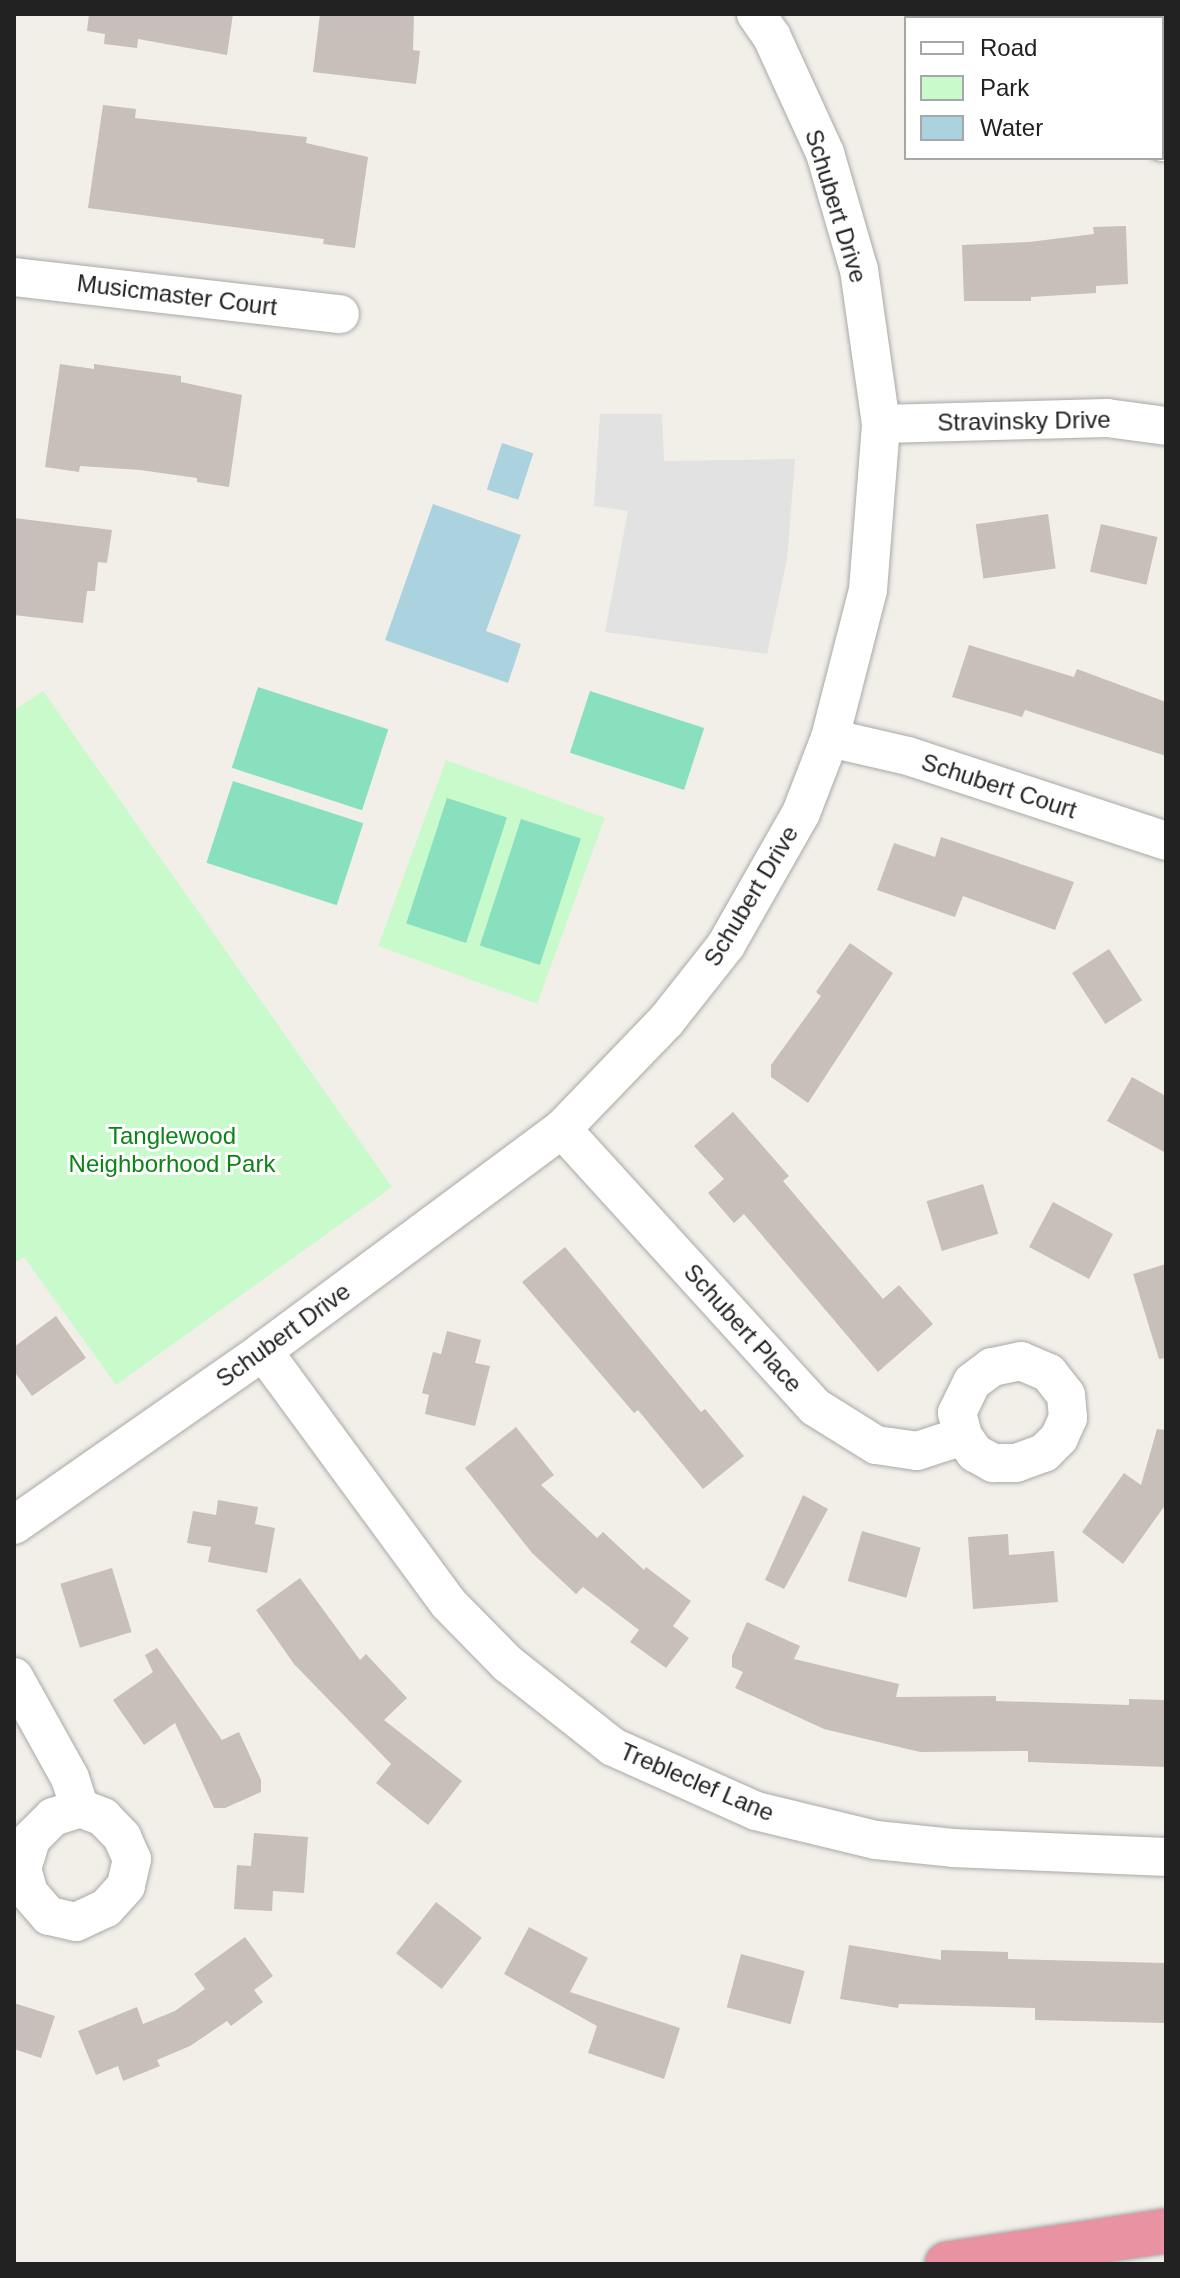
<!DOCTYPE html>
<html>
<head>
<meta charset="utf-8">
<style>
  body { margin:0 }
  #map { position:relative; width:1180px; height:2278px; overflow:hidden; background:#f2efe9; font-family:Helvetica,sans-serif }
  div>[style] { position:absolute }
  .park>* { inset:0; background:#c8facc; transform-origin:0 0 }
  .pitch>* { inset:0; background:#88e0be; transform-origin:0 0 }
  .parking>* { inset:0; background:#e2e2e2 }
  .water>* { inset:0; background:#aad3df; transform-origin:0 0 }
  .building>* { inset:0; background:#c7bfb8; transform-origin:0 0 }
  .roads { filter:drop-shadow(0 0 2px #a9a9a9) drop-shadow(0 0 2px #a9a9a9) }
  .minor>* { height:38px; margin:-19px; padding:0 19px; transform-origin:19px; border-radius:19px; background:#fff }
  .motorway>* { height:44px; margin:-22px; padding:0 22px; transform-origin:22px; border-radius:22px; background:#e892a2 }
  span { translate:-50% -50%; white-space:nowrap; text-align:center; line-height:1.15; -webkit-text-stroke:6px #fff; paint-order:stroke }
  .street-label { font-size:24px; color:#222 }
  .park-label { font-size:24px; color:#0c8416 }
  .frame { position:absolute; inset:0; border:16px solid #222; pointer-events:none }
  .legend { position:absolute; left:904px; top:16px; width:260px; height:144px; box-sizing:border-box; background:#fff; border:2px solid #a7a7a7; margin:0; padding:10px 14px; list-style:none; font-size:24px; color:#222 }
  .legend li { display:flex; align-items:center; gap:16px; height:40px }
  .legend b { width:40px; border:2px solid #a7a7a7 }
</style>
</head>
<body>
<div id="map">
  <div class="park">
    <div style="clip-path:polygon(43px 691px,392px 1187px,116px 1385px,24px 1257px,14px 1263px,14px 710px)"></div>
    <div style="left:446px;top:760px;width:169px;height:198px;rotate:20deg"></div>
  </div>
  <div class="pitch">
    <div style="left:258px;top:687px;width:137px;height:85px;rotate:18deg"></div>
    <div style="left:590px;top:691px;width:120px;height:65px;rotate:18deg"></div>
    <div style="left:233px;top:781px;width:137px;height:86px;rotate:18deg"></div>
    <div style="left:447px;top:798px;width:63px;height:132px;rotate:18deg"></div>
    <div style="left:521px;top:819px;width:63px;height:133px;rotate:18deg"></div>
  </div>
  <div class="parking">
    <div style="clip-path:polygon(600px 414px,662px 414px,664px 461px,795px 459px,787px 559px,767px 654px,605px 632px,628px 511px,594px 506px)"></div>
  </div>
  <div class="water">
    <div style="left:502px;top:443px;width:33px;height:49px;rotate:18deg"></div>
    <div style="clip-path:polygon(433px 504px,521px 535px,486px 631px,521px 644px,508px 683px,385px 640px)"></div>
  </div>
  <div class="building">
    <div style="clip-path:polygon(89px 14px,233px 14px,227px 55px,138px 39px,137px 48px,104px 44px,105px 34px,87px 31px)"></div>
    <div style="clip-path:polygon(320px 14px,414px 14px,413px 50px,420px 51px,416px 84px,313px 72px)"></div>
    <div style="clip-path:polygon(103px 105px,136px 109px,135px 118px,307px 137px,306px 143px,368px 157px,355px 248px,323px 244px,324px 239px,88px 208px)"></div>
    <div style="clip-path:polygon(1126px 226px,1128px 284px,1096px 286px,1096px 293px,1031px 297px,1031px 301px,964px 301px,962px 245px,1029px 242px,1094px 234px,1093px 227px)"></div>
    <div style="clip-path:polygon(60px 364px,94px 369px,94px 364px,181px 376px,181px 382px,242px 395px,229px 487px,197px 482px,197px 478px,140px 470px,80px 466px,79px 472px,45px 467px)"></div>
    <div style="left:1048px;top:514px;width:55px;height:73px;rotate:82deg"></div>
    <div style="clip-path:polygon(14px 518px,112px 530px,107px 563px,98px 562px,95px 591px,87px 591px,83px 623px,14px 615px)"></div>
    <div style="left:1101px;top:524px;width:58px;height:49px;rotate:13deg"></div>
    <div style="clip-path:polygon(969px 645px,1074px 677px,1077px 669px,1166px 702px,1166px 756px,1025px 710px,1022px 717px,952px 697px)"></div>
    <div style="clip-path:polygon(941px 837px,1074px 882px,1055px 930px,963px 896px,955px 917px,877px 890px,894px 843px,935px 857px)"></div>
    <div style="clip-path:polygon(850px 943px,893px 973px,808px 1103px,771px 1077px,771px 1065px,821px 996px,816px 992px)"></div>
    <div style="left:1109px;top:949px;width:61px;height:44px;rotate:57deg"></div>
    <div style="clip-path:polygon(1132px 1077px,1166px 1096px,1166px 1153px,1107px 1121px)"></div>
    <div style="clip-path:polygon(733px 1112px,789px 1176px,783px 1181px,883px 1299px,899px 1285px,933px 1324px,878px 1372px,744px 1214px,734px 1223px,708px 1193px,724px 1179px,694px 1146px)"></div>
    <div style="left:983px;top:1184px;width:52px;height:59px;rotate:73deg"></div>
    <div style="left:1053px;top:1202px;width:68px;height:51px;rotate:28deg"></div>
    <div style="clip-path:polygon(565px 1247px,701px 1412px,705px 1409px,744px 1456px,703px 1489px,638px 1410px,634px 1413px,522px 1282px)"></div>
    <div style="clip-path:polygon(1166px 1264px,1166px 1358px,1159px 1359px,1133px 1274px)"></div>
    <div style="clip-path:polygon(56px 1316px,86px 1358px,32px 1396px,14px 1371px,14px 1347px)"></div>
    <div style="clip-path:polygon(447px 1331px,481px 1340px,475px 1363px,490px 1366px,475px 1426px,425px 1414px,429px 1395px,422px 1393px,433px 1352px,441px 1354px)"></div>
    <div style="clip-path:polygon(516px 1427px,554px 1475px,541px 1485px,597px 1538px,603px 1532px,644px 1570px,646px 1567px,691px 1601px,673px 1626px,689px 1638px,666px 1668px,630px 1642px,639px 1630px,583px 1587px,576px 1594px,532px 1553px,465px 1468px)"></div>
    <div style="clip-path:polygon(1157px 1429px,1166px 1430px,1166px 1504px,1123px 1564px,1082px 1532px,1124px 1473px,1141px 1485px)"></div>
    <div style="clip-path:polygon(803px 1495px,828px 1509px,784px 1589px,765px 1580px)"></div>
    <div style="clip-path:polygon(218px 1500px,258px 1507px,255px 1524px,275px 1528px,267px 1573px,208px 1562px,211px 1547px,187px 1543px,193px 1511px,216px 1515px)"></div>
    <div style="left:862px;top:1531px;width:61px;height:52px;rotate:16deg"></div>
    <div style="clip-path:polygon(1008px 1534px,1009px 1555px,1054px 1551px,1058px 1602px,973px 1609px,968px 1537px)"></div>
    <div style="left:112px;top:1568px;width:67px;height:54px;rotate:73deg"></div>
    <div style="clip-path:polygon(300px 1578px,360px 1660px,366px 1654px,407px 1698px,384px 1720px,462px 1781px,428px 1825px,376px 1783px,391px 1764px,294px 1664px,256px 1610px)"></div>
    <div style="clip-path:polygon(747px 1622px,800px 1646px,794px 1659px,899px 1684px,896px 1697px,996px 1696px,996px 1701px,1129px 1705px,1129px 1699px,1166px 1700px,1166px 1767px,1028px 1762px,1028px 1751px,920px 1752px,824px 1729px,735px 1688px,743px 1672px,732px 1667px,732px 1656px)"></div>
    <div style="clip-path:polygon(157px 1648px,222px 1740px,239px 1732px,261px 1780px,261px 1792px,225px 1808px,214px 1808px,175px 1723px,144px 1745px,113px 1700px,153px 1672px,145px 1655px)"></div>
    <div style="clip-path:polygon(254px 1833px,308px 1837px,304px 1893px,273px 1891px,272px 1911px,234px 1909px,237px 1865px,251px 1866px)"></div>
    <div style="left:436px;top:1902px;width:58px;height:65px;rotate:38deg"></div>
    <div style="clip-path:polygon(529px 1927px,588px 1958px,570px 1992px,680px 2028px,664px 2079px,588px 2053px,597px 2026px,504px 1974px)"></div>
    <div style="clip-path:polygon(245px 1937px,273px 1976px,254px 1990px,263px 2002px,231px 2026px,227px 2021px,190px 2046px,157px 2060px,160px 2066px,123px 2081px,118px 2066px,96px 2075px,78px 2031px,137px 2007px,143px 2024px,175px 2011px,205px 1989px,194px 1974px)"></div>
    <div style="clip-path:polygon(849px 1945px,941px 1960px,941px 1950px,1008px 1952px,1008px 1959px,1166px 1963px,1166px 2023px,1035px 2020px,1035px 2008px,899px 2004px,898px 2008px,840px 1999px)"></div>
    <div style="left:741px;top:1954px;width:66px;height:55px;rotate:15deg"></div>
    <div style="clip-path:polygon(14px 2003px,55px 2016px,41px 2058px,14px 2049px)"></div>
  </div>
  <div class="roads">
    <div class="minor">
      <div style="left:1162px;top:142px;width:4px"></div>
      <div style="left:14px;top:277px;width:328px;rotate:6.5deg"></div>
      <div style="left:881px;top:424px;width:226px;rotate:-1.5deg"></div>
      <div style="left:1107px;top:418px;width:60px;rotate:7.7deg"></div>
      <div style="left:830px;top:738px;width:80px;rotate:13deg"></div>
      <div style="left:908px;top:756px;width:272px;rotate:18.2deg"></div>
      <div style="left:562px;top:1129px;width:376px;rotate:47.7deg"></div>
      <div style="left:815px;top:1407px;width:72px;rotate:31.9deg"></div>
      <div style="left:876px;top:1445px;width:41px;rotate:8.3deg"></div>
      <div style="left:917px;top:1451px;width:48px;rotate:-18.1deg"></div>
      <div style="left:963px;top:1436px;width:21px;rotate:55deg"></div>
      <div style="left:975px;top:1453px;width:21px;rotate:29deg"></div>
      <div style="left:993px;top:1463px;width:23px"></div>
      <div style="left:1016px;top:1463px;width:30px;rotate:-20deg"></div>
      <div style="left:1044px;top:1453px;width:21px;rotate:-45deg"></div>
      <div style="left:1059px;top:1438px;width:22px;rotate:-66deg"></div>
      <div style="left:1068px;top:1418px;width:23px;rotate:-95deg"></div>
      <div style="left:1066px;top:1395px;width:28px;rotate:-128deg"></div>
      <div style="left:1049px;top:1373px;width:30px;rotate:-157deg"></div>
      <div style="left:1021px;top:1361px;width:30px;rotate:168deg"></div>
      <div style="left:992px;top:1367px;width:25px;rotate:143deg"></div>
      <div style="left:972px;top:1382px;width:34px;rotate:116deg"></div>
      <div style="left:957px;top:1413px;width:24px;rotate:75deg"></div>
      <div style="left:263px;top:1351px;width:313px;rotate:53.7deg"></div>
      <div style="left:448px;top:1603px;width:86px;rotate:45.5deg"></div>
      <div style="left:508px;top:1664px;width:134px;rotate:38.3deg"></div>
      <div style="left:613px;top:1747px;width:157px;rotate:24.1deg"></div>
      <div style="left:756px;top:1811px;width:123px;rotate:13.6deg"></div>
      <div style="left:876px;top:1840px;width:77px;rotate:5.9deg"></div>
      <div style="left:953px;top:1848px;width:213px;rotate:2.4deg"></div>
      <div style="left:14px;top:1525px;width:304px;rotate:-34.9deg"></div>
      <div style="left:263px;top:1351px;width:372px;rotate:-36.6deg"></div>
      <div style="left:562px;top:1129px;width:150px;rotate:-46.1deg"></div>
      <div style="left:666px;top:1021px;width:97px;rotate:-51.7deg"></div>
      <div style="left:726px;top:945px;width:152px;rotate:-60.4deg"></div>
      <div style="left:801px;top:813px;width:80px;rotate:-68.9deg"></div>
      <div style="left:830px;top:738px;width:153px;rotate:-75.6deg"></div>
      <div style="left:868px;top:590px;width:167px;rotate:-85.5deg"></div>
      <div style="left:881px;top:424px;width:156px;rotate:-98.1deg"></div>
      <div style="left:859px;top:270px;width:122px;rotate:-106.2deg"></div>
      <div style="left:825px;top:153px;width:128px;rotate:-114.6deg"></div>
      <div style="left:772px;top:37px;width:28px;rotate:-125deg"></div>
      <div style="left:14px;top:1677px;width:115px;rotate:61deg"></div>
      <div style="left:70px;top:1778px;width:32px;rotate:72deg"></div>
      <div style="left:80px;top:1808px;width:25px;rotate:21deg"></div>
      <div style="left:103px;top:1817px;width:28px;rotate:46deg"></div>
      <div style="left:122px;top:1837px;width:24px;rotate:66deg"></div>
      <div style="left:132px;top:1859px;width:28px;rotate:103deg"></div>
      <div style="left:126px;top:1886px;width:30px;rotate:132deg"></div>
      <div style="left:106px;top:1908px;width:33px;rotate:155deg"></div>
      <div style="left:76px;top:1922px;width:28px;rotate:-167deg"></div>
      <div style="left:49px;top:1916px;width:30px;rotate:-131deg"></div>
      <div style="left:29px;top:1893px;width:25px;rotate:-106deg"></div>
      <div style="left:22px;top:1869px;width:31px;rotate:-73deg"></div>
      <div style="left:31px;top:1839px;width:31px;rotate:-45deg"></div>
      <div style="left:53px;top:1817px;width:28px;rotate:-18deg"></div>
    </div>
    <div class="motorway">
      <div style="left:947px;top:2264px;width:221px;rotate:-8.6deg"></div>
    </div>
  </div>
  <div class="street-label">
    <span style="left:836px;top:206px;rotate:73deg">Schubert Drive</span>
    <span style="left:177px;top:295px;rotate:7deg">Musicmaster Court</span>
    <span style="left:1024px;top:421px;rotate:-1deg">Stravinsky Drive</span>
    <span style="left:999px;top:786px;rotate:18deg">Schubert Court</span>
    <span style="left:751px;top:896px;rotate:-59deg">Schubert Drive</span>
    <span style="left:743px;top:1328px;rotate:48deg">Schubert Place</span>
    <span style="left:283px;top:1335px;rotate:-36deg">Schubert Drive</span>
    <span style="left:697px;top:1782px;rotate:23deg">Trebleclef Lane</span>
  </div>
  <div class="park-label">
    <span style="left:172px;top:1150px">Tanglewood<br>Neighborhood Park</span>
  </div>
  <div class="frame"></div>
  <ul class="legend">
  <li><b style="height:10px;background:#fff"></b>Road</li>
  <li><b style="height:22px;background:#c8facc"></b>Park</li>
  <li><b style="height:22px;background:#aad3df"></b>Water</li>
  </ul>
</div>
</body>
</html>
